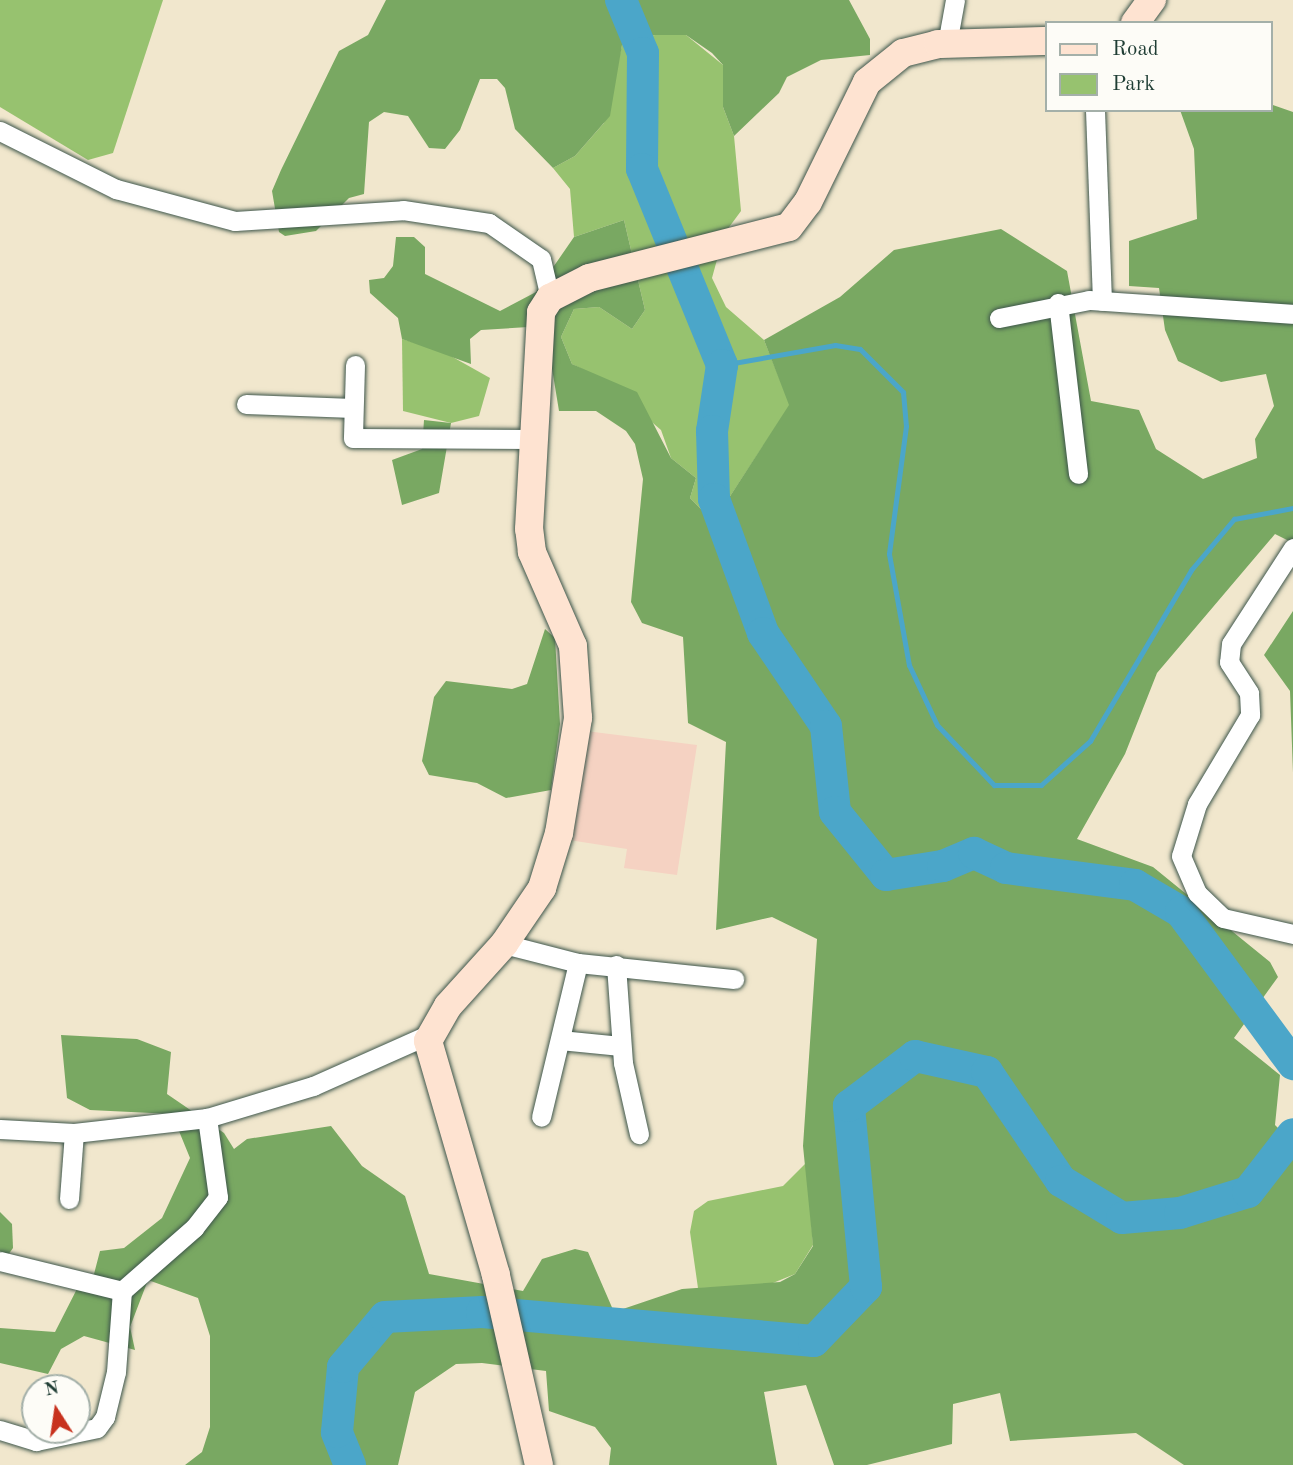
<!DOCTYPE html>
<html>
<head>
<meta charset="utf-8">
<style>
  body { margin:0 }
  #map { position:relative; width:1293px; height:1465px; overflow:hidden; background:#f1e7cd; font-family:"Old Standard TT",serif }
  div>[style] { position:absolute }
  .built>* { inset:0; background:#f5d2c2 }
  .green>* { inset:0; background:#97c26f }
  .forest>* { inset:0; background:#79a862 }
  .stream>* { height:5px; margin:-2.5px; padding:0 2.5px; transform-origin:2.5px; border-radius:2.5px; background:#4ba6c9 }
  .river>* { height:32px; margin:-16px; padding:0 16px; transform-origin:16px; border-radius:16px; background:#4ba6c9 }
  .roads { filter:drop-shadow(0 0 2px #3e564b) drop-shadow(0 0 2px #3e564b) }
  .street>* { height:19px; margin:-9.5px; padding:0 9.5px; transform-origin:9.5px; border-radius:9.5px; background:#fff }
  .secondary>* { height:28px; margin:-14px; padding:0 14px; transform-origin:14px; border-radius:14px; background:#fee3d1 }
  span { translate:-50% -50%; white-space:nowrap; text-align:center; line-height:1.15; -webkit-text-stroke:6px #fdfcf7; paint-order:stroke }
  .legend { position:absolute; left:1045px; top:21px; width:228px; height:91px; box-sizing:border-box; background:#fdfcf7; border:2px solid #a4b0a9; margin:0; padding:9px 12px; list-style:none; font-size:21px; color:#1f3d34 }
  .legend li { display:flex; align-items:center; gap:14px; height:35px }
  .legend b { width:35px; border:2px solid #a4b0a9 }
  .north { position:absolute; left:21px; top:1374px; width:70px; height:70px; box-sizing:border-box; background:#fdfcf7; border:2px solid #a4b0a9; border-radius:50%; rotate:348deg; font-size:19px; font-weight:700; line-height:28px; text-align:center; color:#1f3d34 }
  .north::after { content:''; display:block; margin:auto; width:24px; height:32px; background:#c8321e; clip-path:polygon(50% 0,100% 100%,50% 72%,0 100%) }
</style>
</head>
<body>
<div id="map">
  <div class="built">
    <div style="clip-path:polygon(586px 731px,697px 745px,677px 875px,624px 868px,627px 849px,569px 840px)"></div>
  </div>
  <div class="green">
    <div style="clip-path:polygon(0 0,163px 0,113px 153px,88px 160px,0 107px)"></div>
    <div style="clip-path:polygon(655px 35px,686px 35px,723px 65px,723px 107px,734px 136px,741px 211px,724px 234px,712px 278px,726px 307px,764px 340px,790px 405px,723px 507px,702px 510px,690px 498px,696px 478px,671px 458px,661px 430px,602px 379px,572px 364px,561px 337px,574px 309px,599px 307px,632px 329px,645px 310px,624px 220px,574px 237px,570px 189px,553px 168px,575px 156px,604px 123px,622px 45px)"></div>
    <div style="clip-path:polygon(402px 339px,442px 351px,490px 378px,479px 416px,451px 423px,403px 411px)"></div>
    <div style="clip-path:polygon(807px 1162px,813px 1245px,795px 1274px,763px 1287px,698px 1288px,690px 1232px,694px 1211px,708px 1201px,783px 1186px)"></div>
  </div>
  <div class="forest">
    <div style="clip-path:polygon(386px 0,849px 0,870px 39px,870px 55px,821px 60px,787px 77px,779px 93px,734px 136px,723px 107px,723px 65px,712px 53px,686px 35px,655px 35px,622px 45px,610px 116px,575px 156px,553px 168px,515px 129px,505px 88px,497px 79px,480px 79px,460px 130px,445px 149px,429px 148px,408px 116px,384px 112px,369px 122px,364px 194px,349px 198px,316px 231px,285px 236px,279px 232px,272px 191px,281px 170px,339px 51px,368px 35px)"></div>
    <div style="clip-path:polygon(1270px 104px,1293px 112px,1293px 543px,1275px 534px,1157px 673px,1125px 754px,1077px 839px,1153px 867px,1270px 962px,1278px 977px,1234px 1038px,1280px 1075px,1275px 1125px,1293px 1143px,1293px 1465px,1184px 1465px,1136px 1433px,1010px 1441px,1000px 1393px,953px 1404px,952px 1444px,867px 1465px,834px 1465px,806px 1385px,764px 1392px,777px 1465px,609px 1465px,611px 1448px,595px 1427px,549px 1411px,546px 1371px,482px 1363px,456px 1364px,415px 1392px,398px 1465px,185px 1465px,202px 1452px,210px 1427px,210px 1336px,198px 1298px,148px 1280px,130px 1327px,135px 1350px,84px 1336px,61px 1349px,48px 1374px,0 1363px,0 1328px,55px 1332px,81px 1281px,94px 1274px,100px 1251px,124px 1248px,162px 1218px,190px 1158px,172px 1114px,90px 1110px,67px 1098px,61px 1035px,137px 1039px,171px 1052px,167px 1094px,224px 1133px,234px 1149px,247px 1139px,331px 1126px,362px 1166px,405px 1196px,429px 1274px,523px 1291px,542px 1259px,575px 1249px,588px 1252px,614px 1312px,682px 1289px,780px 1282px,795px 1274px,813px 1246px,803px 1146px,817px 939px,772px 917px,716px 930px,726px 742px,688px 723px,683px 637px,642px 623px,631px 602px,643px 479px,635px 444px,626px 431px,596px 411px,559px 411px,545px 326px,481px 330px,470px 339px,471px 364px,402px 339px,398px 318px,370px 293px,369px 280px,384px 278px,393px 266px,396px 237px,414px 237px,425px 247px,425px 274px,500px 311px,536px 292px,574px 237px,624px 220px,645px 310px,632px 329px,599px 307px,574px 309px,561px 337px,572px 364px,637px 392px,671px 458px,696px 478px,690px 498px,702px 510px,723px 507px,789px 405px,764px 340px,840px 297px,894px 250px,1001px 229px,1067px 271px,1091px 401px,1139px 410px,1156px 449px,1203px 479px,1257px 458px,1255px 439px,1274px 406px,1266px 374px,1221px 382px,1178px 361px,1165px 330px,1159px 288px,1129px 286px,1129px 241px,1197px 219px,1194px 149px,1180px 110px,1270px 110px)"></div>
    <div style="clip-path:polygon(424px 420px,451px 423px,439px 493px,402px 505px,392px 460px,422px 449px)"></div>
    <div style="clip-path:polygon(1293px 611px,1293px 773px,1290px 691px,1264px 655px)"></div>
    <div style="clip-path:polygon(545px 629px,555px 638px,560px 724px,551px 790px,506px 798px,477px 783px,429px 775px,422px 761px,434px 697px,446px 681px,512px 689px,527px 684px)"></div>
    <div style="clip-path:polygon(0 1212px,12px 1224px,13px 1248px,0 1266px)"></div>
  </div>
  <div class="stream">
    <div style="left:722px;top:365px;width:115px;rotate:-10deg"></div>
    <div style="left:835px;top:345px;width:25px;rotate:9deg"></div>
    <div style="left:860px;top:349px;width:61px;rotate:45deg"></div>
    <div style="left:903px;top:392px;width:34px;rotate:85deg"></div>
    <div style="left:906px;top:426px;width:129px;rotate:97.6deg"></div>
    <div style="left:889px;top:554px;width:113px;rotate:79.8deg"></div>
    <div style="left:909px;top:665px;width:66px;rotate:65deg"></div>
    <div style="left:937px;top:725px;width:83px;rotate:46.5deg"></div>
    <div style="left:994px;top:785px;width:47px"></div>
    <div style="left:1041px;top:785px;width:66px;rotate:-41.9deg"></div>
    <div style="left:1090px;top:741px;width:199px;rotate:-59.4deg"></div>
    <div style="left:1191px;top:570px;width:67px;rotate:-49.9deg"></div>
    <div style="left:1234px;top:519px;width:60px;rotate:-10.6deg"></div>
  </div>
  <div class="river">
    <div style="left:621px;top:0;width:57px;rotate:67.5deg"></div>
    <div style="left:643px;top:53px;width:116px;rotate:90.5deg"></div>
    <div style="left:642px;top:169px;width:212px;rotate:67.8deg"></div>
    <div style="left:722px;top:365px;width:67px;rotate:98.6deg"></div>
    <div style="left:712px;top:431px;width:68px;rotate:88.3deg"></div>
    <div style="left:714px;top:499px;width:143px;rotate:69.9deg"></div>
    <div style="left:763px;top:633px;width:112px;rotate:55.9deg"></div>
    <div style="left:826px;top:726px;width:86px;rotate:84deg"></div>
    <div style="left:835px;top:812px;width:81px;rotate:51deg"></div>
    <div style="left:886px;top:875px;width:58px;rotate:-9deg"></div>
    <div style="left:943px;top:866px;width:34px;rotate:-23deg"></div>
    <div style="left:974px;top:853px;width:35px;rotate:25deg"></div>
    <div style="left:1006px;top:868px;width:130px;rotate:7.5deg"></div>
    <div style="left:1135px;top:885px;width:53px;rotate:30.4deg"></div>
    <div style="left:1181px;top:912px;width:189px;rotate:53.6deg"></div>
    <div style="left:350px;top:1465px;width:35px;rotate:-112deg"></div>
    <div style="left:337px;top:1432px;width:65px;rotate:-84.7deg"></div>
    <div style="left:343px;top:1367px;width:65px;rotate:-50deg"></div>
    <div style="left:385px;top:1317px;width:97px;rotate:-3deg"></div>
    <div style="left:482px;top:1312px;width:333px;rotate:5deg"></div>
    <div style="left:814px;top:1341px;width:75px;rotate:-46.1deg"></div>
    <div style="left:866px;top:1287px;width:182px;rotate:-95.4deg"></div>
    <div style="left:849px;top:1106px;width:83px;rotate:-37.1deg"></div>
    <div style="left:915px;top:1056px;width:74px;rotate:12.5deg"></div>
    <div style="left:987px;top:1072px;width:132px;rotate:55.8deg"></div>
    <div style="left:1061px;top:1181px;width:71px;rotate:31.2deg"></div>
    <div style="left:1122px;top:1218px;width:58px;rotate:-4.9deg"></div>
    <div style="left:1180px;top:1213px;width:71px;rotate:-17.2deg"></div>
    <div style="left:1248px;top:1192px;width:73px;rotate:-52.2deg"></div>
  </div>
  <div class="roads">
    <div class="street">
      <div style="left:947px;top:44px;width:45px;rotate:-79.7deg"></div>
      <div style="left:1095px;top:110px;width:191px;rotate:87.9deg"></div>
      <div style="left:0;top:131px;width:130px;rotate:26.6deg"></div>
      <div style="left:116px;top:189px;width:123px;rotate:15.1deg"></div>
      <div style="left:235px;top:221px;width:168px;rotate:-3.7deg"></div>
      <div style="left:403px;top:210px;width:87px;rotate:8.6deg"></div>
      <div style="left:489px;top:223px;width:63px;rotate:34.7deg"></div>
      <div style="left:541px;top:259px;width:40px;rotate:77deg"></div>
      <div style="left:1058px;top:303px;width:172px;rotate:83.3deg"></div>
      <div style="left:999px;top:318px;width:92px;rotate:-11.3deg"></div>
      <div style="left:1089px;top:300px;width:204px;rotate:3.9deg"></div>
      <div style="left:355px;top:365px;width:73px;rotate:91.6deg"></div>
      <div style="left:353px;top:438px;width:178px;rotate:0.3deg"></div>
      <div style="left:246px;top:404px;width:107px;rotate:2.1deg"></div>
      <div style="left:1293px;top:548px;width:114px;rotate:122.9deg"></div>
      <div style="left:1231px;top:644px;width:18px;rotate:96deg"></div>
      <div style="left:1229px;top:662px;width:37px;rotate:57deg"></div>
      <div style="left:1249px;top:693px;width:22px;rotate:87deg"></div>
      <div style="left:1250px;top:715px;width:104px;rotate:120.8deg"></div>
      <div style="left:1197px;top:804px;width:54px;rotate:107.1deg"></div>
      <div style="left:1181px;top:856px;width:40px;rotate:66.6deg"></div>
      <div style="left:1197px;top:893px;width:36px;rotate:44deg"></div>
      <div style="left:1223px;top:918px;width:72px;rotate:12.9deg"></div>
      <div style="left:504px;top:944px;width:76px;rotate:14.4deg"></div>
      <div style="left:578px;top:963px;width:158px;rotate:103.5deg"></div>
      <div style="left:578px;top:963px;width:157px;rotate:5.9deg"></div>
      <div style="left:616px;top:965px;width:98px;rotate:85.9deg"></div>
      <div style="left:623px;top:1063px;width:73px;rotate:77.3deg"></div>
      <div style="left:560px;top:1040px;width:61px;rotate:5.6deg"></div>
      <div style="left:0;top:1129px;width:74px;rotate:3.1deg"></div>
      <div style="left:74px;top:1133px;width:134px;rotate:-6.4deg"></div>
      <div style="left:207px;top:1118px;width:111px;rotate:-16.8deg"></div>
      <div style="left:313px;top:1086px;width:128px;rotate:-24deg"></div>
      <div style="left:69px;top:1199px;width:66px;rotate:-85.7deg"></div>
      <div style="left:0;top:1261px;width:126px;rotate:13.8deg"></div>
      <div style="left:0;top:1430px;width:38px;rotate:17deg"></div>
      <div style="left:36px;top:1441px;width:62px;rotate:-12deg"></div>
      <div style="left:97px;top:1428px;width:14px;rotate:-54deg"></div>
      <div style="left:105px;top:1417px;width:46px;rotate:-76.3deg"></div>
      <div style="left:116px;top:1372px;width:81px;rotate:-85.8deg"></div>
      <div style="left:122px;top:1291px;width:96px;rotate:-41.2deg"></div>
      <div style="left:194px;top:1228px;width:39px;rotate:-52deg"></div>
      <div style="left:218px;top:1197px;width:80px;rotate:-97.9deg"></div>
    </div>
    <div class="secondary">
      <div style="left:1135px;top:23px;width:29px;rotate:-54deg"></div>
      <div style="left:539px;top:1465px;width:195px;rotate:-102.8deg"></div>
      <div style="left:496px;top:1275px;width:244px;rotate:-106.2deg"></div>
      <div style="left:428px;top:1041px;width:40px;rotate:-60.3deg"></div>
      <div style="left:448px;top:1006px;width:84px;rotate:-47.9deg"></div>
      <div style="left:504px;top:944px;width:68px;rotate:-55.8deg"></div>
      <div style="left:542px;top:888px;width:58px;rotate:-72.8deg"></div>
      <div style="left:559px;top:833px;width:117px;rotate:-80.6deg"></div>
      <div style="left:578px;top:718px;width:72px;rotate:-94deg"></div>
      <div style="left:573px;top:646px;width:103px;rotate:-113.6deg"></div>
      <div style="left:532px;top:552px;width:23px;rotate:-97deg"></div>
      <div style="left:529px;top:529px;width:217px;rotate:-86.8deg"></div>
      <div style="left:541px;top:312px;width:17px;rotate:-57deg"></div>
      <div style="left:550px;top:298px;width:44px;rotate:-27.1deg"></div>
      <div style="left:589px;top:278px;width:206px;rotate:-14.3deg"></div>
      <div style="left:789px;top:227px;width:31px;rotate:-53deg"></div>
      <div style="left:808px;top:202px;width:134px;rotate:-63.8deg"></div>
      <div style="left:867px;top:82px;width:46px;rotate:-38.9deg"></div>
      <div style="left:903px;top:53px;width:36px;rotate:-14deg"></div>
      <div style="left:938px;top:44px;width:108px;rotate:-1.6deg"></div>
    </div>
  </div>
  <ul class="legend">
  <li><b style="height:9px;background:#fee3d1"></b>Road</li>
  <li><b style="height:19px;background:#97c26f"></b>Park</li>
  </ul>
  <div class="north">N</div>
</div>
</body>
</html>
